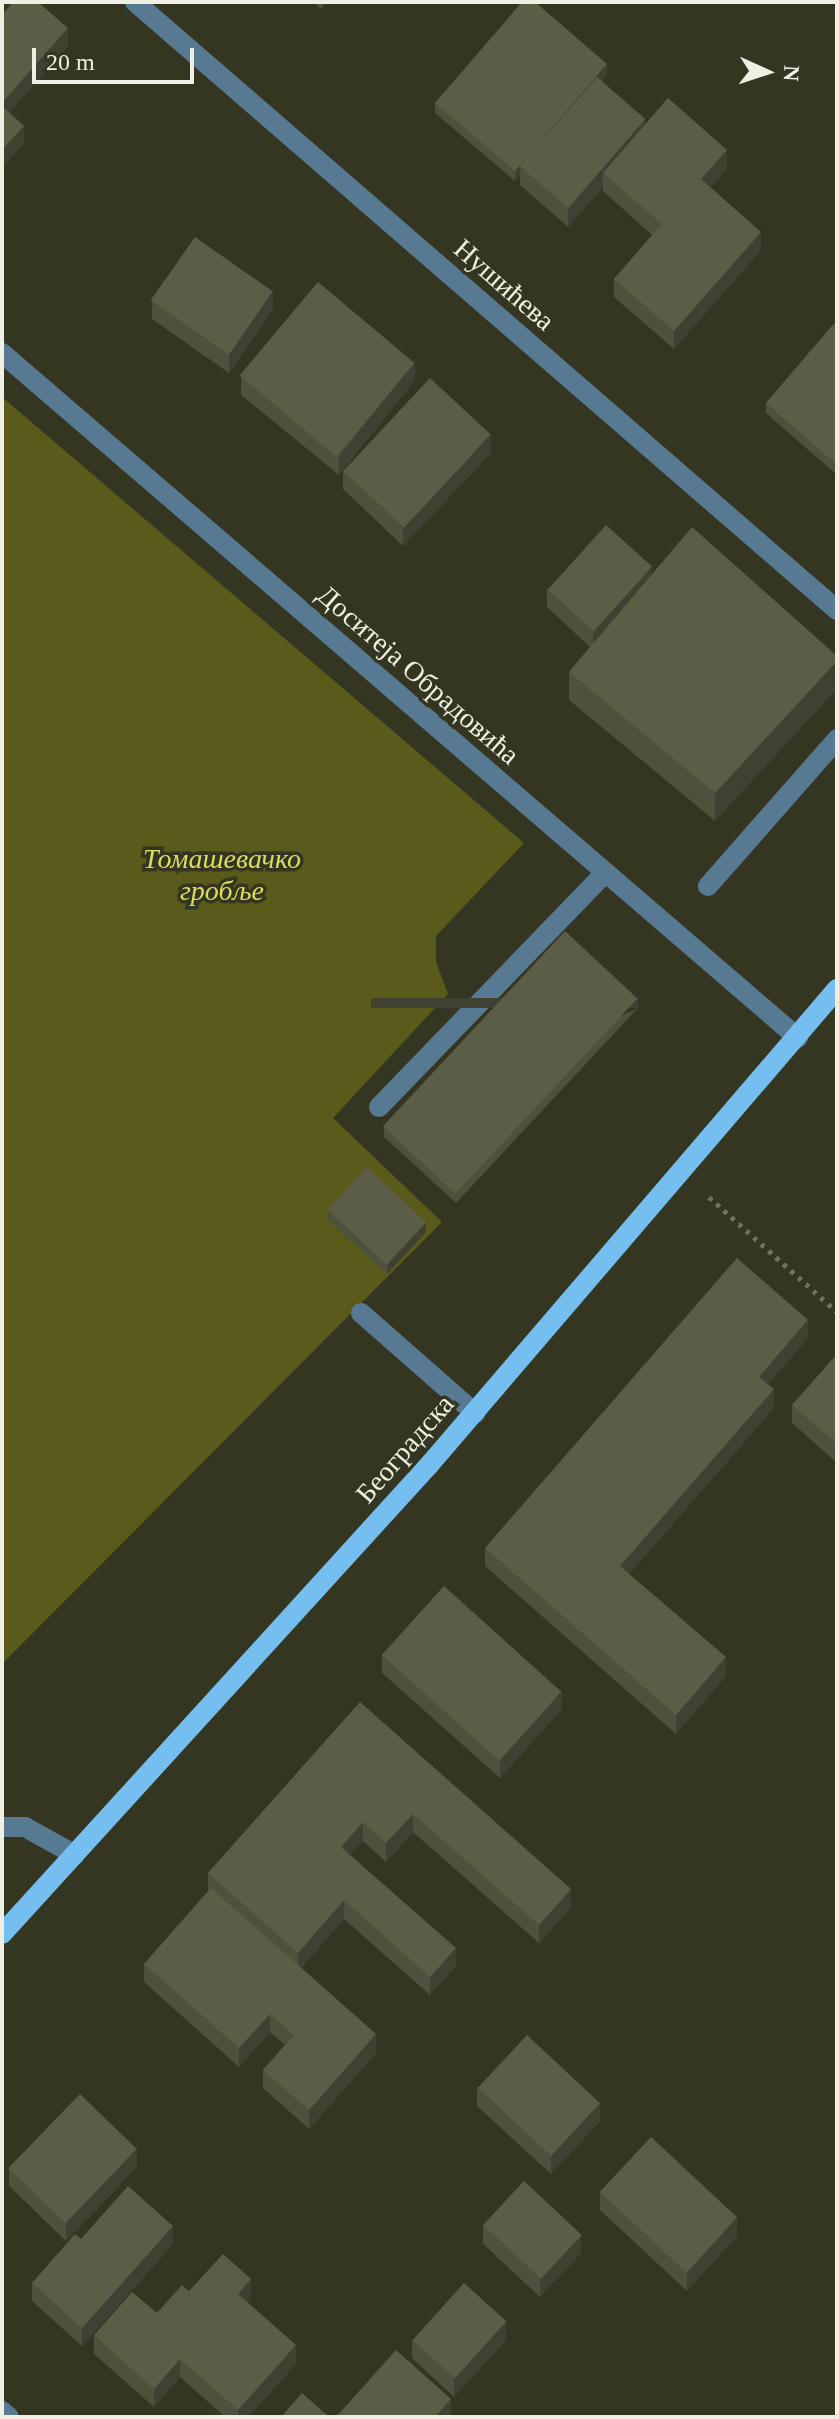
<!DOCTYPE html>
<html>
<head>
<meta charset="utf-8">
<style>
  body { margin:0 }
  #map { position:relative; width:839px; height:2419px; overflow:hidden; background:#353621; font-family:Georgia,serif }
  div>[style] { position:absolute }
  .green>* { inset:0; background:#5a5a1a }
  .path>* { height:5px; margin-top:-2.5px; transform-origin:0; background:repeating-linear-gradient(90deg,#717260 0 4px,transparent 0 10px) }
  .minor>* { height:20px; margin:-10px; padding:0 10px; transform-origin:10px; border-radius:10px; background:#577a92 }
  .major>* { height:20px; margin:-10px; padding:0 10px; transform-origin:10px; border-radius:10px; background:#74bef0 }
  .wall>* { inset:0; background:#4f503d }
  .shaded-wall>* { inset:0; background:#404132; transform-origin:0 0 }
  .building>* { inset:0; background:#5c5d47; transform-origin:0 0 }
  span { translate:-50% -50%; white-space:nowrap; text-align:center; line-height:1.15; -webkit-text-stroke:7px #353621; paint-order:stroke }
  .street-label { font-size:28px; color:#eff0e3 }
  .park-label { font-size:28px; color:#dcdd5b; font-style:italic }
  .frame { position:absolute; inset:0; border:4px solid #eff0e3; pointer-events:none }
  .north { position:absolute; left:727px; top:32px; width:80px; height:80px; -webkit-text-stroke:6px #353621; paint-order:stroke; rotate:93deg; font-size:22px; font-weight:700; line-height:32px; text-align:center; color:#eff0e3 }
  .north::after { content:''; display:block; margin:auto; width:28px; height:36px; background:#eff0e3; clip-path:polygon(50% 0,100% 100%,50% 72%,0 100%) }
  .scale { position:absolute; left:32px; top:48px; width:162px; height:36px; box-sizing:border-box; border:4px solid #eff0e3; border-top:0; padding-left:10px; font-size:24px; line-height:28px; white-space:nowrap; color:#eff0e3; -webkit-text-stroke:6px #353621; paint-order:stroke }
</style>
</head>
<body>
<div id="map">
  <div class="green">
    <div style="clip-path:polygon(2px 397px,524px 843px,436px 936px,436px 962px,448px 994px,333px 1118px,442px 1222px,2px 1664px)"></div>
  </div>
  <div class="path">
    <div style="left:709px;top:1197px;width:172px;rotate:41.9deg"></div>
  </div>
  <div class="minor">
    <div style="left:135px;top:2px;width:929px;rotate:40.9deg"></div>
    <div style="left:2px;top:353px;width:1050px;rotate:40.71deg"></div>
    <div style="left:708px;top:886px;width:196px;rotate:-48.7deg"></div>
    <div style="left:379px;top:1107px;width:325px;rotate:-46deg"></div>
    <div style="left:361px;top:1313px;width:152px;rotate:41.3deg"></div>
    <div style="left:2px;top:1827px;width:23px"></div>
    <div style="left:25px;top:1827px;width:57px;rotate:29.2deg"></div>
    <div style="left:2px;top:2411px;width:9px;rotate:41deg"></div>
  </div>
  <div class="major">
    <div style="left:2px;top:1934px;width:636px;rotate:-47.68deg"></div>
    <div style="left:430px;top:1464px;width:626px;rotate:-49.41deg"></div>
  </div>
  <div class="wall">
    <div style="clip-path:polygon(313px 2px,326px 2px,321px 9px)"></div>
    <div style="clip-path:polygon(607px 74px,601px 81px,645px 124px,727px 169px,710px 187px,761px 250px,674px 349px,614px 297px,614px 279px,652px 235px,603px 191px,603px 187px,568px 227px,520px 185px,520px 175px,515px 181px,435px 113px,435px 103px)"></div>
    <div style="clip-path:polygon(152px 301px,273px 309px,229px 373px,152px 319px)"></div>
    <div style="clip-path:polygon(837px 320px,837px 475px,766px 413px,766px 403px)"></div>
    <div style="clip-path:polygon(241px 377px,415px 380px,339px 475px,241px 395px)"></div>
    <div style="clip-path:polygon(491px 453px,403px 546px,343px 489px,343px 471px)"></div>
    <div style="clip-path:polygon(652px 574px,837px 656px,715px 821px,569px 700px,569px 672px,590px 647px,547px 607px,547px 589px)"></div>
    <div style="clip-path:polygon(638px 1008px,456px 1203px,384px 1137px,384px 1127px)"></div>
    <div style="clip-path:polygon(328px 1210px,426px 1232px,387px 1274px,328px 1220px)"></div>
    <div style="clip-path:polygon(808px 1338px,768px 1384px,774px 1408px,629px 1574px,726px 1676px,676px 1734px,485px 1566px,485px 1548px)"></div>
    <div style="clip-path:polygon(837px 1356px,837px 1463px,792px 1423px,792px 1405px)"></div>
    <div style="clip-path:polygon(382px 1655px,562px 1709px,500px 1778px,382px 1673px)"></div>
    <div style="clip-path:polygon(360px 1702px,571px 1908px,539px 1943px,413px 1832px,386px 1862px,363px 1841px,350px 1855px,456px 1966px,430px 1995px,344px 1919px,301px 1968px,376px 2053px,309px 2129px,263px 2088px,263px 2070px,285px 2045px,270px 2032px,239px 2067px,144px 1982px,144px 1964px,208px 1891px,208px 1873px)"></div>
    <div style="clip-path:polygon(477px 2087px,600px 2121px,551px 2174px,477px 2106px)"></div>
    <div style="clip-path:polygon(137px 2167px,66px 2241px,9px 2186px,9px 2168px)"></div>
    <div style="clip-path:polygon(600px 2192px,737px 2236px,687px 2291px,600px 2210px)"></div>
    <div style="clip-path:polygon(483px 2225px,581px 2253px,540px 2297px,483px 2244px)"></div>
    <div style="clip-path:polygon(81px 2239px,173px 2244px,82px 2346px,32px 2301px,32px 2283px)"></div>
    <div style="clip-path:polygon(189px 2291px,251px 2297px,247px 2302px,296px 2364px,248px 2417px,225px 2417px,180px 2377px,154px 2407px,94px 2354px,94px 2335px,157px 2313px)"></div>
    <div style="clip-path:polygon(412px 2340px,506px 2340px,454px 2397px,412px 2358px)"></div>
  </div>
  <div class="shaded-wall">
    <div style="clip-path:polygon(68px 28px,68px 47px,2px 121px,2px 103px)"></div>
    <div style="clip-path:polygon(607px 64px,607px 74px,524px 170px,520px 167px,520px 175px,515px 181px,515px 171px)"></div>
    <div style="clip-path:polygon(645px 119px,645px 138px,603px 173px,603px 187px,568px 227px,568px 209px)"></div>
    <div style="clip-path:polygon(24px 126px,24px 144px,2px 168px,2px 150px)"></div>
    <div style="clip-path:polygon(727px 150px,727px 169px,701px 198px,701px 179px)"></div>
    <div style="clip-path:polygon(761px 232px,761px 250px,674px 349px,674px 331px)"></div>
    <div style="clip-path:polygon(273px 291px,273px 309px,229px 373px,229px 355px)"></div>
    <div style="clip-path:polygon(415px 362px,415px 380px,339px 475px,339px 456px)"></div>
    <div style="clip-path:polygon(491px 435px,491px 453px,403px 546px,403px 528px)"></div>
    <div style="clip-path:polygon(652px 567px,652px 585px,593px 650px,593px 631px)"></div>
    <div style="clip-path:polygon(837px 661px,837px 689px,715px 821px,715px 793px)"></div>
    <div style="left:638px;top:998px;width:10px;height:267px;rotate:90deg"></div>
    <div style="clip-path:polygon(426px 1222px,426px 1232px,387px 1274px,387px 1264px)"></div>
    <div style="clip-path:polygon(808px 1320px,808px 1338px,759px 1395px,759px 1377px)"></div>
    <div style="clip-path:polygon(774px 1389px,774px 1408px,620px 1584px,620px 1566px)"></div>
    <div style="clip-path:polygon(726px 1657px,726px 1676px,676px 1734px,676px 1715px)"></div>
    <div style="clip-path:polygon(562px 1691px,562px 1709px,500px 1778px,500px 1760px)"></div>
    <div style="clip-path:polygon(413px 1814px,413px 1832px,386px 1862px,386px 1843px)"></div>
    <div style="clip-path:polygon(363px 1822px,363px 1841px,341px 1865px,341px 1847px)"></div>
    <div style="clip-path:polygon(571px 1889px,571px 1908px,539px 1943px,539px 1925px)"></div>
    <div style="clip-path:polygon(344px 1900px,344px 1919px,298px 1972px,298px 1953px)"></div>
    <div style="clip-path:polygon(456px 1948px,456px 1966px,430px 1995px,430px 1977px)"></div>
    <div style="clip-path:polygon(270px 2014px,270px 2032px,239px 2067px,239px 2048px)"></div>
    <div style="clip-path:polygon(376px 2034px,376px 2053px,309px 2129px,309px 2110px)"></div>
    <div style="clip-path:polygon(600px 2103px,600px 2121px,551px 2174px,551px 2156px)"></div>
    <div style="clip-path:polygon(137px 2149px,137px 2167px,66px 2241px,66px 2223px)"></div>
    <div style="clip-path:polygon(737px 2218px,737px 2236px,687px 2291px,687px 2273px)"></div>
    <div style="clip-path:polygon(173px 2226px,173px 2244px,82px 2346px,82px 2328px)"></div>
    <div style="clip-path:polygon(581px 2235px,581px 2253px,540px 2297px,540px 2279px)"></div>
    <div style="clip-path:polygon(251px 2279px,251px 2297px,238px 2312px,238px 2294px)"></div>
    <div style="clip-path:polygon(506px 2321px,506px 2340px,454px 2397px,454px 2378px)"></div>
    <div style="clip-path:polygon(296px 2345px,296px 2364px,248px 2417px,238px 2417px,238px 2410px)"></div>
    <div style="clip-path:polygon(180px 2359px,180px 2377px,154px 2407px,154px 2389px)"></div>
    <div style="clip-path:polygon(451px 2399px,451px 2417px,435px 2417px)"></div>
  </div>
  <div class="building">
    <div style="clip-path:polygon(13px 2px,38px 2px,68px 28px,2px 103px,2px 15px)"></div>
    <div style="clip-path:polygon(522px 2px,535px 2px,607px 64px,515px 171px,435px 103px)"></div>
    <div style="left:597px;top:77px;width:64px;height:118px;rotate:41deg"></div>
    <div style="clip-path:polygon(668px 98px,727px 150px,701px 179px,761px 232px,674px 331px,614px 279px,662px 224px,603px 173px)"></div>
    <div style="clip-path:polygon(2px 106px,24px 126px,2px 150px)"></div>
    <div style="left:195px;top:237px;width:95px;height:77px;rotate:35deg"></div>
    <div style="left:318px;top:282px;width:126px;height:122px;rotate:40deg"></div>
    <div style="clip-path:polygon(837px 320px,837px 465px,766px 403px)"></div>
    <div style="left:430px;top:378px;width:83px;height:127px;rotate:43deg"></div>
    <div style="left:606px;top:525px;width:62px;height:87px;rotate:42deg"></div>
    <div style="clip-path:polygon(692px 527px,837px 656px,837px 661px,715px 793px,569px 672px)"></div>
    <div style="left:565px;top:931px;width:99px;height:267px;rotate:43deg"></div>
    <div style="left:367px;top:1167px;width:81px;height:58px;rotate:43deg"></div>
    <div style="clip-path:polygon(737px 1258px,808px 1320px,759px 1377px,774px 1389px,620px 1566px,726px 1657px,676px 1715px,485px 1548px)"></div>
    <div style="clip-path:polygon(836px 1355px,837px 1356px,837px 1444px,792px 1405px)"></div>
    <div style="left:444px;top:1586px;width:158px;height:93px;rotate:42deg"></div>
    <div style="clip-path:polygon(360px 1702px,571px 1889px,539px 1925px,413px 1814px,386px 1843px,363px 1822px,341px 1847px,456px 1948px,430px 1977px,344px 1900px,298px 1953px,208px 1873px)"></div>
    <div style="clip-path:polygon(211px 1888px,376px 2034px,309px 2110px,263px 2070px,294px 2035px,270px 2014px,239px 2048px,144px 1964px)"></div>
    <div style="left:527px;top:2035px;width:100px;height:72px;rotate:43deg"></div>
    <div style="left:80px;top:2094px;width:79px;height:103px;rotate:44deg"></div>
    <div style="left:651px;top:2137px;width:118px;height:75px;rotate:43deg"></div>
    <div style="left:524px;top:2181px;width:79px;height:60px;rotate:43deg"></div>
    <div style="clip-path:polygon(128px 2186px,173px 2226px,82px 2328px,32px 2283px,75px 2234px,81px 2239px)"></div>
    <div style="clip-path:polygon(223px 2254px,251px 2279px,238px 2294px,296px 2345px,238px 2410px,180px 2359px,154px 2389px,94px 2335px,132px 2292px,157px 2313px,182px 2285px,189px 2291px)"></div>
    <div style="left:464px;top:2283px;width:57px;height:77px;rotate:42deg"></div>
    <div style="clip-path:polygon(396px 2350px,451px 2399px,435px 2417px,336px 2417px)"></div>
    <div style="clip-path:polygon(302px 2393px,329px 2417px,281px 2417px)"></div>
  </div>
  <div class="street-label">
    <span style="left:504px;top:285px;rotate:41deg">Нушићева</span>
    <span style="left:418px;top:675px;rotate:41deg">Доситеја Обрадовића</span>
    <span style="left:405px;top:1449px;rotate:-49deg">Београдска</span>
  </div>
  <div class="park-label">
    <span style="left:222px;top:875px">Томашевачко<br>гробље</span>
  </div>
  <div class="frame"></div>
  <div class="north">N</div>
  <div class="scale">20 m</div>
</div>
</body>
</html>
